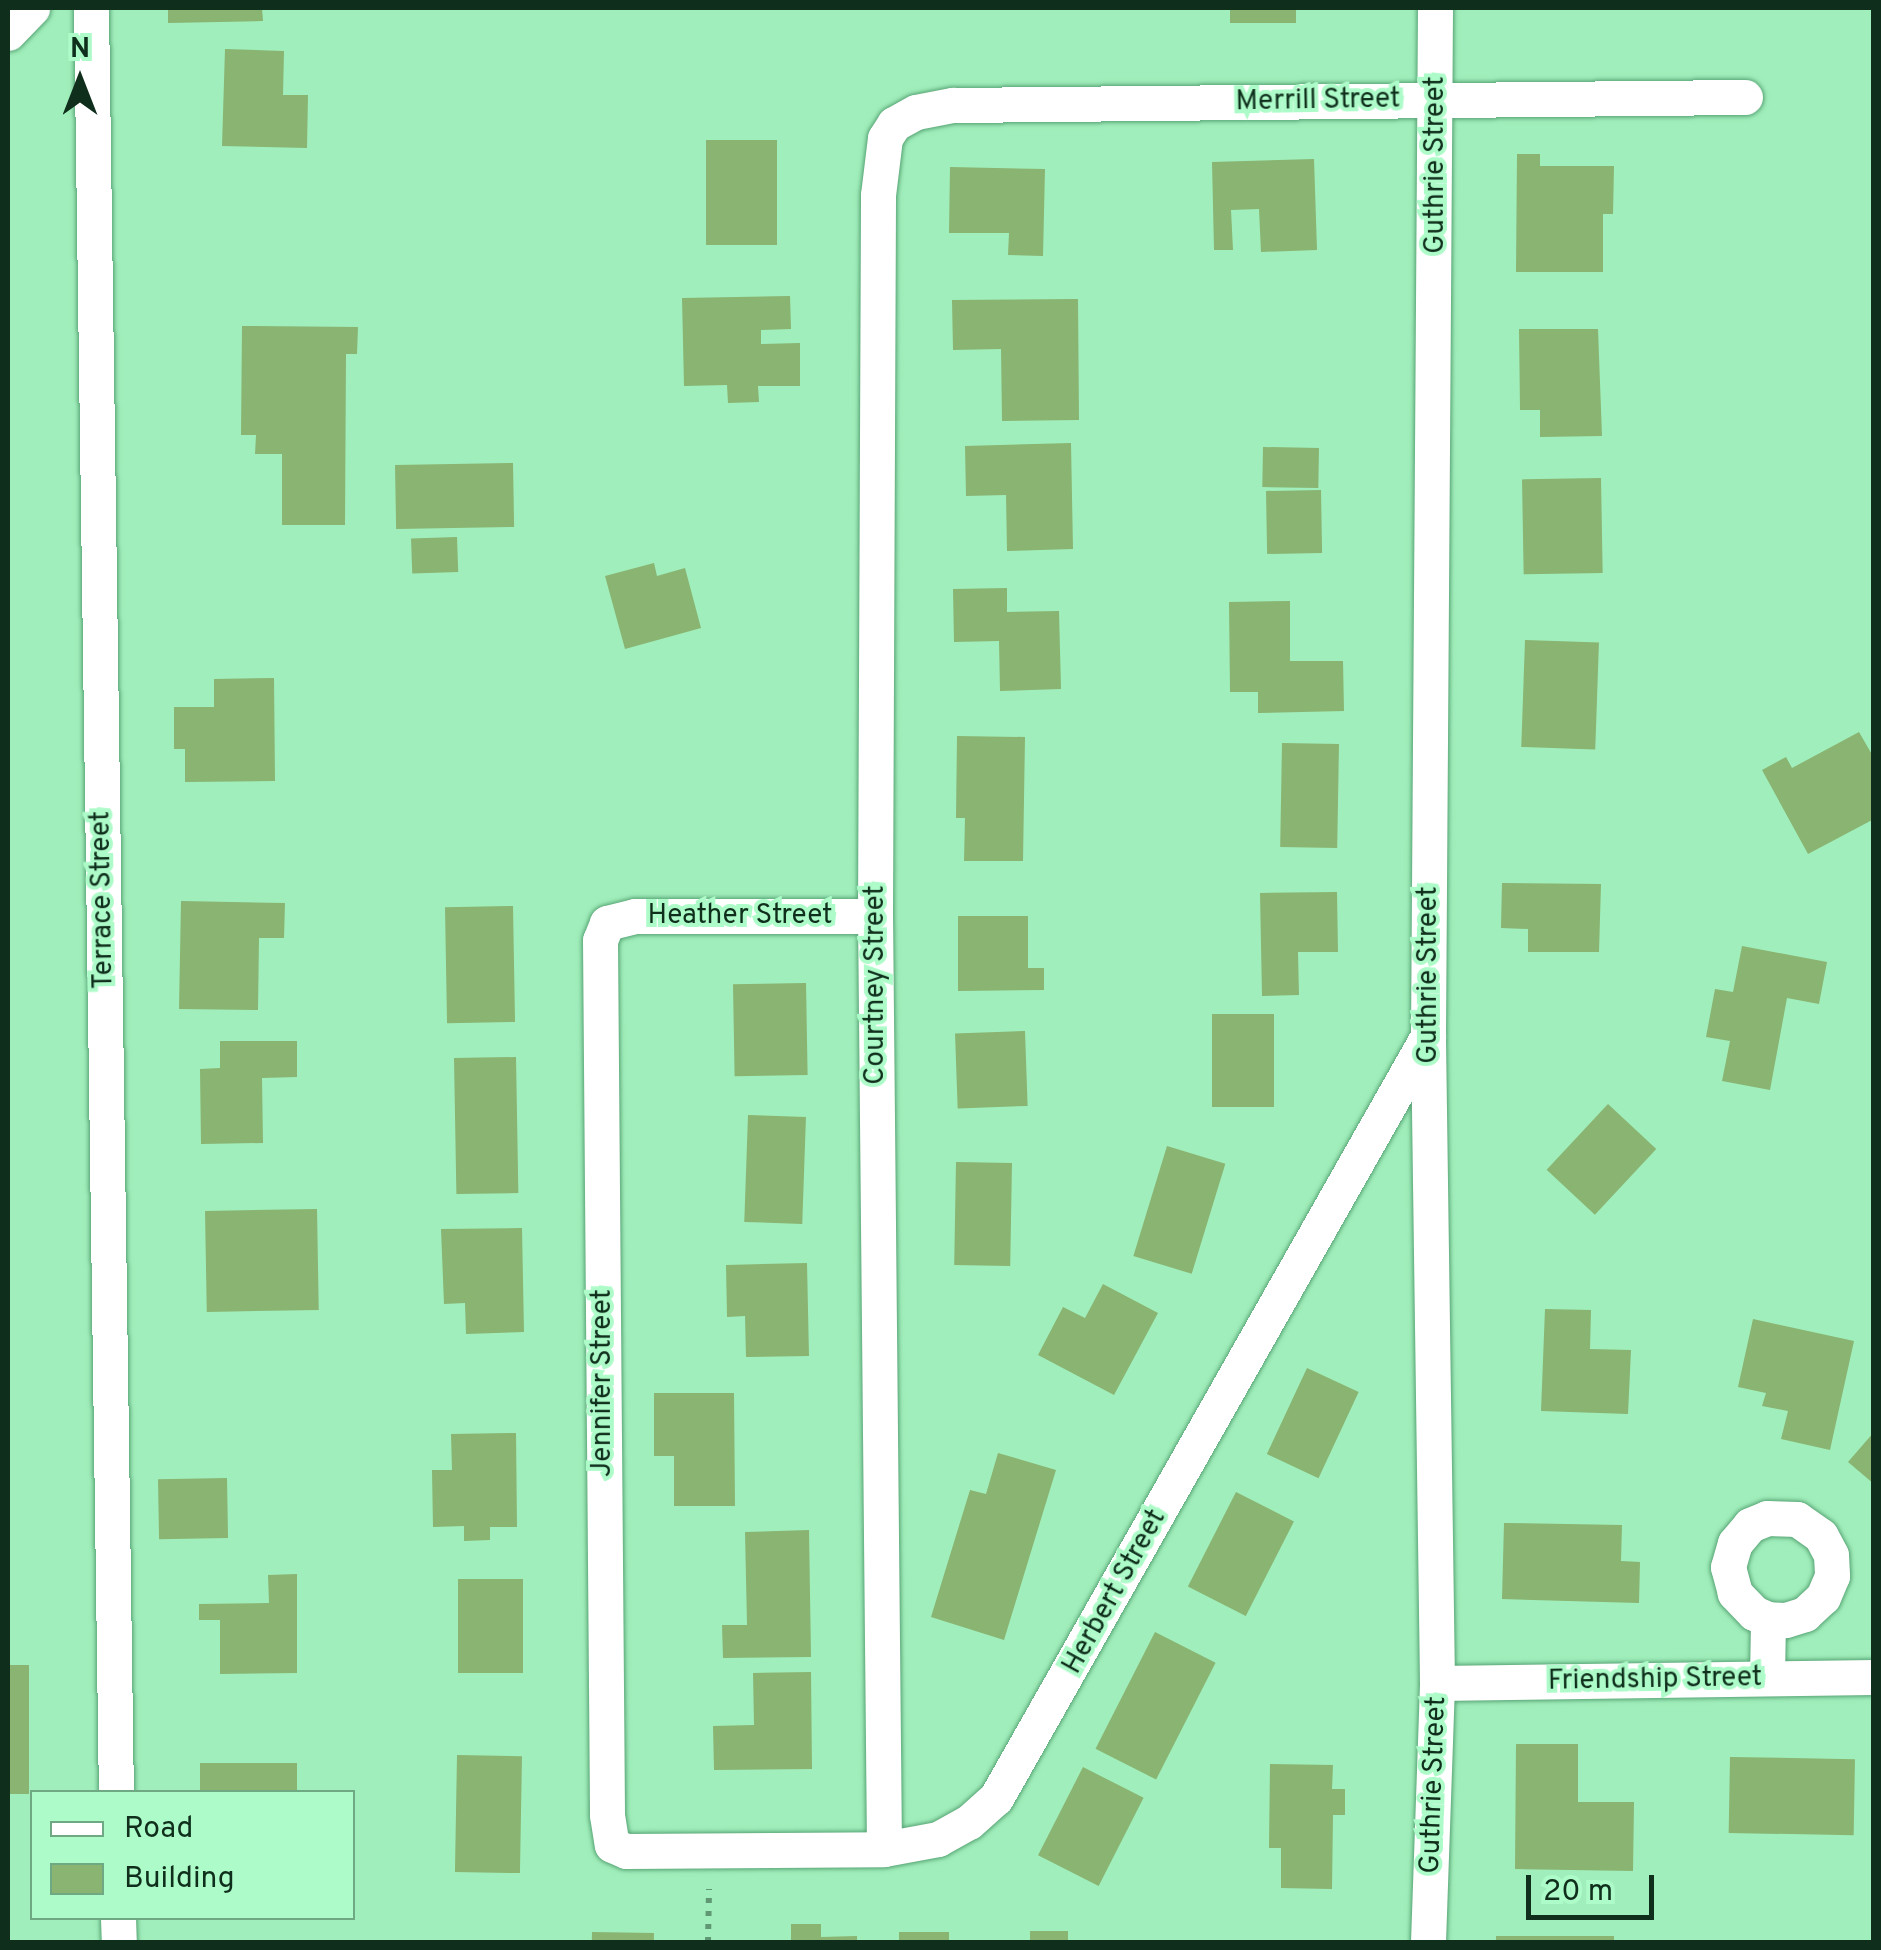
<!DOCTYPE html>
<html>
<head>
<meta charset="utf-8">
<style>
  body { margin:0 }
  #map { position:relative; width:1881px; height:1950px; overflow:hidden; background:#a0eebb; font-family:Overpass,sans-serif }
  div>[style] { position:absolute }
  .building>* { inset:0; background:#89b471; transform-origin:0 0 }
  .path>* { height:6px; margin-top:-3px; transform-origin:0; background:repeating-linear-gradient(90deg,#5f9873 0 5px,transparent 0 13px) }
  .roads { filter:drop-shadow(0 0 2px #58a475) drop-shadow(0 0 2px #58a475) }
  .minor>* { height:35px; margin:-17.5px; padding:0 17.5px; transform-origin:17.5px; border-radius:17.5px; background:#fff }
  span { translate:-50% -50%; white-space:nowrap; text-align:center; line-height:1.15; -webkit-text-stroke:8px #adfbc8; paint-order:stroke }
  .street-label { font-size:28px; color:#0f2f1c }
  .frame { position:absolute; inset:0; border:10px solid #0f2f1c; pointer-events:none }
  .legend { position:absolute; left:30px; top:1790px; width:325px; height:130px; box-sizing:border-box; background:#adfbc8; border:2px solid #6ea983; margin:0; padding:12px 18px; list-style:none; font-size:30px; color:#0f2f1c }
  .legend li { display:flex; align-items:center; gap:20px; height:50px }
  .legend b { width:50px; border:2px solid #6ea983 }
  .north { position:absolute; left:30px; top:30px; width:100px; height:100px; -webkit-text-stroke:8px #adfbc8; paint-order:stroke; rotate:0deg; font-size:28px; font-weight:700; line-height:40px; text-align:center; color:#0f2f1c }
  .north::after { content:''; display:block; margin:auto; width:35px; height:45px; background:#0f2f1c; clip-path:polygon(50% 0,100% 100%,50% 72%,0 100%) }
  .scale { position:absolute; left:1526px; top:1875px; width:128px; height:45px; box-sizing:border-box; border:5px solid #0f2f1c; border-top:0; padding-left:12px; font-size:30px; line-height:35px; white-space:nowrap; color:#0f2f1c; -webkit-text-stroke:8px #adfbc8; paint-order:stroke }
</style>
</head>
<body>
<div id="map">
  <div class="building">
    <div style="clip-path:polygon(168px 8px,262px 8px,263px 21px,168px 23px)"></div>
    <div style="left:1230px;top:8px;width:66px;height:15px"></div>
    <div style="clip-path:polygon(225px 49px,284px 51px,283px 95px,308px 95px,307px 148px,222px 146px)"></div>
    <div style="left:706px;top:140px;width:71px;height:105px"></div>
    <div style="clip-path:polygon(1517px 154px,1540px 154px,1540px 166px,1614px 166px,1613px 214px,1603px 214px,1603px 272px,1516px 272px)"></div>
    <div style="clip-path:polygon(1314px 159px,1317px 250px,1261px 252px,1259px 209px,1231px 210px,1233px 250px,1214px 250px,1212px 162px)"></div>
    <div style="clip-path:polygon(950px 167px,1045px 169px,1043px 256px,1008px 255px,1009px 233px,949px 233px)"></div>
    <div style="clip-path:polygon(790px 296px,791px 329px,761px 330px,761px 344px,800px 343px,800px 386px,758px 386px,759px 402px,728px 403px,727px 385px,684px 386px,682px 298px)"></div>
    <div style="clip-path:polygon(1078px 299px,1079px 420px,1002px 421px,1001px 349px,953px 350px,952px 300px)"></div>
    <div style="clip-path:polygon(242px 326px,358px 327px,357px 354px,346px 354px,345px 525px,282px 525px,282px 454px,255px 454px,256px 435px,241px 435px)"></div>
    <div style="clip-path:polygon(1519px 329px,1598px 329px,1602px 436px,1540px 437px,1540px 410px,1520px 410px)"></div>
    <div style="clip-path:polygon(1071px 443px,1073px 549px,1007px 551px,1006px 495px,966px 496px,965px 446px)"></div>
    <div style="left:1263px;top:447px;width:56px;height:40px;rotate:1deg"></div>
    <div style="left:513px;top:463px;width:64px;height:118px;rotate:89deg"></div>
    <div style="left:1601px;top:478px;width:95px;height:79px;rotate:89deg"></div>
    <div style="left:1321px;top:490px;width:63px;height:55px;rotate:89deg"></div>
    <div style="left:457px;top:537px;width:35px;height:46px;rotate:88deg"></div>
    <div style="clip-path:polygon(654px 563px,657px 576px,685px 568px,701px 628px,625px 649px,605px 576px)"></div>
    <div style="clip-path:polygon(1007px 588px,1007px 612px,1059px 611px,1061px 689px,1000px 691px,999px 641px,954px 642px,953px 589px)"></div>
    <div style="clip-path:polygon(1290px 601px,1290px 661px,1343px 661px,1344px 711px,1258px 713px,1258px 692px,1230px 692px,1229px 602px)"></div>
    <div style="left:1525px;top:640px;width:74px;height:107px;rotate:2deg"></div>
    <div style="clip-path:polygon(274px 678px,275px 781px,185px 782px,185px 749px,174px 749px,174px 707px,214px 707px,214px 679px)"></div>
    <div style="clip-path:polygon(1859px 732px,1874px 758px,1874px 819px,1808px 854px,1762px 770px,1786px 757px,1792px 768px)"></div>
    <div style="clip-path:polygon(957px 736px,1025px 737px,1023px 861px,964px 861px,965px 818px,956px 818px)"></div>
    <div style="left:1282px;top:743px;width:57px;height:104px;rotate:1deg"></div>
    <div style="clip-path:polygon(1502px 883px,1601px 884px,1599px 952px,1528px 952px,1528px 929px,1501px 928px)"></div>
    <div style="clip-path:polygon(1337px 892px,1338px 952px,1298px 952px,1299px 995px,1262px 996px,1260px 893px)"></div>
    <div style="clip-path:polygon(181px 901px,285px 903px,284px 938px,259px 938px,258px 1010px,179px 1009px)"></div>
    <div style="left:513px;top:906px;width:116px;height:68px;rotate:89deg"></div>
    <div style="clip-path:polygon(958px 916px,1028px 916px,1028px 968px,1044px 968px,1044px 990px,958px 991px)"></div>
    <div style="clip-path:polygon(1742px 946px,1827px 962px,1819px 1004px,1787px 998px,1770px 1090px,1722px 1081px,1730px 1041px,1706px 1037px,1715px 989px,1733px 992px)"></div>
    <div style="left:806px;top:983px;width:92px;height:73px;rotate:89deg"></div>
    <div style="left:1212px;top:1014px;width:62px;height:93px"></div>
    <div style="left:1025px;top:1031px;width:75px;height:70px;rotate:88deg"></div>
    <div style="clip-path:polygon(220px 1041px,297px 1041px,297px 1077px,262px 1078px,263px 1143px,201px 1144px,200px 1069px,220px 1068px)"></div>
    <div style="left:516px;top:1057px;width:136px;height:62px;rotate:89deg"></div>
    <div style="left:1608px;top:1104px;width:66px;height:90px;rotate:43deg"></div>
    <div style="left:748px;top:1115px;width:58px;height:107px;rotate:2deg"></div>
    <div style="left:1167px;top:1146px;width:61px;height:115px;rotate:17deg"></div>
    <div style="left:956px;top:1162px;width:56px;height:103px;rotate:1deg"></div>
    <div style="left:317px;top:1209px;width:101px;height:112px;rotate:89deg"></div>
    <div style="clip-path:polygon(522px 1228px,524px 1332px,466px 1334px,465px 1303px,444px 1304px,441px 1229px)"></div>
    <div style="clip-path:polygon(807px 1263px,809px 1356px,746px 1357px,745px 1316px,727px 1317px,726px 1265px)"></div>
    <div style="clip-path:polygon(1103px 1284px,1158px 1313px,1114px 1395px,1038px 1355px,1063px 1307px,1085px 1318px)"></div>
    <div style="clip-path:polygon(1545px 1309px,1591px 1310px,1590px 1349px,1631px 1350px,1628px 1414px,1541px 1411px)"></div>
    <div style="clip-path:polygon(1753px 1319px,1854px 1341px,1830px 1450px,1781px 1439px,1788px 1411px,1762px 1406px,1766px 1393px,1738px 1387px)"></div>
    <div style="left:1307px;top:1368px;width:57px;height:95px;rotate:25deg"></div>
    <div style="clip-path:polygon(654px 1393px,734px 1393px,735px 1506px,674px 1506px,674px 1456px,654px 1456px)"></div>
    <div style="clip-path:polygon(1874px 1432px,1874px 1484px,1848px 1462px)"></div>
    <div style="clip-path:polygon(516px 1433px,517px 1527px,490px 1527px,490px 1540px,464px 1541px,464px 1526px,433px 1527px,432px 1470px,452px 1470px,451px 1434px)"></div>
    <div style="clip-path:polygon(998px 1453px,1056px 1470px,1004px 1640px,931px 1617px,970px 1490px,986px 1494px)"></div>
    <div style="left:227px;top:1478px;width:60px;height:69px;rotate:89deg"></div>
    <div style="left:1236px;top:1492px;width:65px;height:106px;rotate:27deg"></div>
    <div style="clip-path:polygon(1504px 1523px,1622px 1525px,1621px 1561px,1640px 1562px,1639px 1603px,1502px 1599px)"></div>
    <div style="clip-path:polygon(809px 1530px,811px 1657px,723px 1658px,722px 1625px,747px 1625px,745px 1532px)"></div>
    <div style="clip-path:polygon(297px 1574px,297px 1673px,220px 1674px,220px 1620px,199px 1620px,199px 1604px,269px 1603px,268px 1575px)"></div>
    <div style="left:458px;top:1579px;width:65px;height:94px"></div>
    <div style="left:1155px;top:1632px;width:68px;height:131px;rotate:27deg"></div>
    <div style="left:8px;top:1665px;width:21px;height:129px"></div>
    <div style="clip-path:polygon(811px 1672px,812px 1769px,714px 1770px,713px 1726px,754px 1725px,753px 1673px)"></div>
    <div style="clip-path:polygon(1516px 1744px,1578px 1744px,1578px 1802px,1634px 1802px,1633px 1871px,1515px 1869px)"></div>
    <div style="left:457px;top:1755px;width:65px;height:117px;rotate:1deg"></div>
    <div style="left:1730px;top:1757px;width:125px;height:76px;rotate:1deg"></div>
    <div style="left:297px;top:1763px;width:29px;height:97px;rotate:90deg"></div>
    <div style="clip-path:polygon(1270px 1764px,1333px 1765px,1332px 1789px,1345px 1789px,1345px 1815px,1333px 1815px,1332px 1889px,1281px 1888px,1281px 1848px,1269px 1848px)"></div>
    <div style="left:1083px;top:1767px;width:68px;height:99px;rotate:27deg"></div>
    <div style="clip-path:polygon(791px 1924px,821px 1924px,821px 1937px,857px 1936px,857px 1942px,791px 1942px)"></div>
    <div style="left:1030px;top:1931px;width:38px;height:11px"></div>
    <div style="left:592px;top:1932px;width:62px;height:10px;rotate:1deg"></div>
    <div style="left:949px;top:1932px;width:10px;height:50px;rotate:90deg"></div>
    <div style="left:1496px;top:1936px;width:118px;height:6px"></div>
  </div>
  <div class="path">
    <div style="left:708px;top:1942px;width:53px;rotate:-88.9deg"></div>
  </div>
  <div class="roads">
    <div class="minor">
      <div style="left:91px;top:8px;width:1784px;rotate:89.2deg"></div>
      <div style="left:8px;top:33px;width:35px;rotate:-46deg"></div>
      <div style="left:875px;top:916px;width:240px;rotate:180deg"></div>
      <div style="left:635px;top:916px;width:29px;rotate:166deg"></div>
      <div style="left:607px;top:923px;width:18px;rotate:112deg"></div>
      <div style="left:600px;top:940px;width:875px;rotate:89.54deg"></div>
      <div style="left:607px;top:1815px;width:30px;rotate:81deg"></div>
      <div style="left:612px;top:1845px;width:15px;rotate:23deg"></div>
      <div style="left:626px;top:1851px;width:258px;rotate:-0.4deg"></div>
      <div style="left:884px;top:1849px;width:55px;rotate:-10.5deg"></div>
      <div style="left:938px;top:1839px;width:35px;rotate:-29deg"></div>
      <div style="left:969px;top:1822px;width:36px;rotate:-42deg"></div>
      <div style="left:996px;top:1798px;width:876px;rotate:-60.45deg"></div>
      <div style="left:1767px;top:1678px;width:59px;rotate:-89deg"></div>
      <div style="left:1768px;top:1619px;width:15px;rotate:-157deg"></div>
      <div style="left:1754px;top:1613px;width:28px;rotate:-134deg"></div>
      <div style="left:1735px;top:1593px;width:27px;rotate:-105deg"></div>
      <div style="left:1728px;top:1567px;width:25px;rotate:-74deg"></div>
      <div style="left:1735px;top:1543px;width:23px;rotate:-50deg"></div>
      <div style="left:1750px;top:1525px;width:18px;rotate:-22deg"></div>
      <div style="left:1767px;top:1518px;width:30px;rotate:2deg"></div>
      <div style="left:1797px;top:1519px;width:29px;rotate:35deg"></div>
      <div style="left:1821px;top:1536px;width:21px;rotate:62deg"></div>
      <div style="left:1831px;top:1555px;width:21px;rotate:87deg"></div>
      <div style="left:1832px;top:1576px;width:23px;rotate:113deg"></div>
      <div style="left:1823px;top:1597px;width:25px;rotate:137deg"></div>
      <div style="left:1805px;top:1614px;width:21px;rotate:163deg"></div>
      <div style="left:1785px;top:1620px;width:17px;rotate:-177deg"></div>
      <div style="left:1437px;top:1683px;width:437px;rotate:-0.8deg"></div>
      <div style="left:884px;top:1849px;width:933px;rotate:-90.55deg"></div>
      <div style="left:875px;top:916px;width:721px;rotate:-89.76deg"></div>
      <div style="left:878px;top:195px;width:57px;rotate:-83deg"></div>
      <div style="left:885px;top:138px;width:17px;rotate:-57deg"></div>
      <div style="left:894px;top:124px;width:25px;rotate:-29deg"></div>
      <div style="left:916px;top:112px;width:38px;rotate:-11deg"></div>
      <div style="left:953px;top:105px;width:792px;rotate:-0.58deg"></div>
      <div style="left:118px;top:1918px;width:24px;rotate:88deg"></div>
      <div style="left:1428px;top:1942px;width:259px;rotate:-88deg"></div>
      <div style="left:1437px;top:1683px;width:647px;rotate:-90.8deg"></div>
      <div style="left:1428px;top:1036px;width:1028px;rotate:-89.61deg"></div>
    </div>
  </div>
  <div class="street-label">
    <span style="left:1318px;top:101px;rotate:-1deg">Merrill Street</span>
    <span style="left:1436px;top:165px;rotate:-90deg">Guthrie Street</span>
    <span style="left:103px;top:900px;rotate:-91deg">Terrace Street</span>
    <span style="left:740px;top:916px">Heather Street</span>
    <span style="left:1429px;top:975px;rotate:-90deg">Guthrie Street</span>
    <span style="left:876px;top:985px;rotate:-90deg">Courtney Street</span>
    <span style="left:603px;top:1383px;rotate:-90deg">Jennifer Street</span>
    <span style="left:1115px;top:1592px;rotate:-61deg">Herbert Street</span>
    <span style="left:1655px;top:1680px;rotate:-1deg">Friendship Street</span>
    <span style="left:1434px;top:1785px;rotate:-88deg">Guthrie Street</span>
  </div>
  <div class="frame"></div>
  <ul class="legend">
  <li><b style="height:12px;background:#fff"></b>Road</li>
  <li><b style="height:28px;background:#89b471"></b>Building</li>
  </ul>
  <div class="north">N</div>
  <div class="scale">20 m</div>
</div>
</body>
</html>
